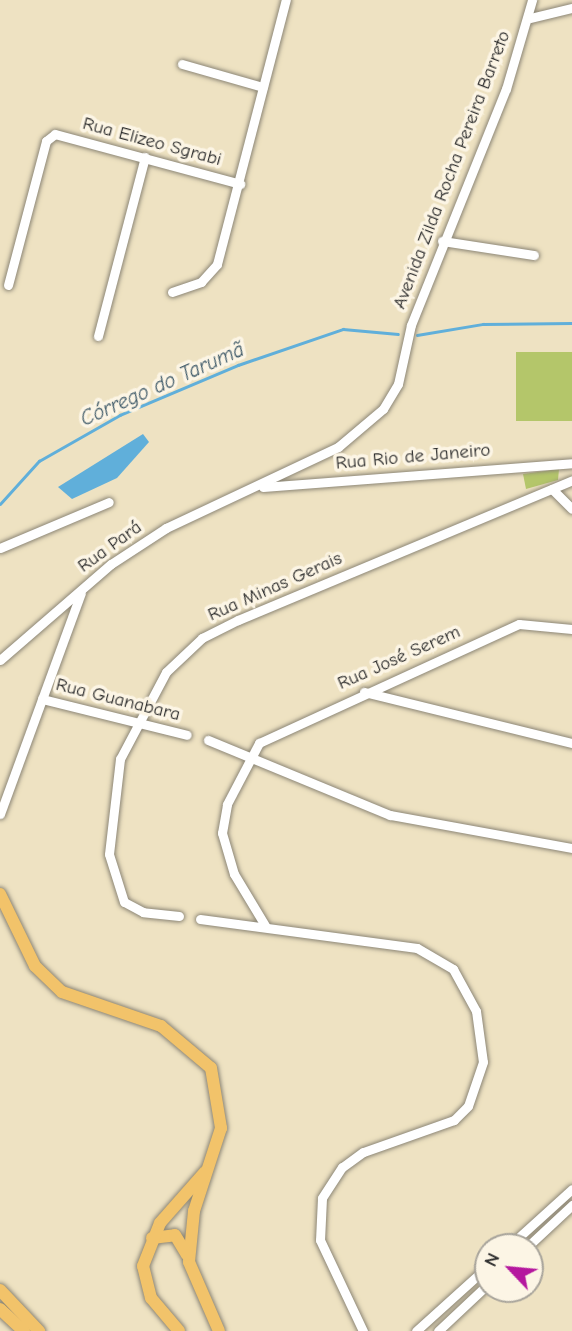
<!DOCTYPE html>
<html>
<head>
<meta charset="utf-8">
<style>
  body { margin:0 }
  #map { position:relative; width:572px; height:1331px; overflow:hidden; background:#eee2c2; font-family:"Comic Neue",sans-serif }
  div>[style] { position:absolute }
  .green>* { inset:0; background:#b4c66a; transform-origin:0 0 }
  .water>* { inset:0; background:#60afda }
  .stream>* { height:2.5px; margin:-1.25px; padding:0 1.25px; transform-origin:1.25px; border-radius:1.25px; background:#60afda }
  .roads { filter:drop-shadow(0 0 2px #8c8676) drop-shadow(0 0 2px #8c8676) }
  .minor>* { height:9px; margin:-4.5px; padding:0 4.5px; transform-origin:4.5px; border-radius:4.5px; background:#fff }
  .major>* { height:12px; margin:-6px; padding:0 6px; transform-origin:6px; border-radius:6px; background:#f2c36a }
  span { translate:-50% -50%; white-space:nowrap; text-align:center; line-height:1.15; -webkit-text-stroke:7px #fcf5e5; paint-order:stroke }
  .street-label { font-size:19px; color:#2b2b2b }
  .water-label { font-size:21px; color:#3e5968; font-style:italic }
  .north { position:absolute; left:474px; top:1233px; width:70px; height:70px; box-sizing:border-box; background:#fcf5e5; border:2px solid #a8a49b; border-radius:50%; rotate:296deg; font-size:19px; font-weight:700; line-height:28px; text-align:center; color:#2b2b2b }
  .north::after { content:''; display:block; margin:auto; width:24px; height:32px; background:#b5179e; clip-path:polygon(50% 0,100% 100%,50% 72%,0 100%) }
</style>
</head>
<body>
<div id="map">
  <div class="green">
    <div style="left:572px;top:352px;width:69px;height:56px;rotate:90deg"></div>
    <div style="clip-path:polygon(559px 469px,558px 480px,526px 489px,523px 474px)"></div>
  </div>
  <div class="water">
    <div style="clip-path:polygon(143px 434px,149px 442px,117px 478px,72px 499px,58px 487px)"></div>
  </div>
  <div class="stream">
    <div style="left:417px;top:335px;width:67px;rotate:-9.5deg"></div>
    <div style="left:483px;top:324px;width:89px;rotate:-0.6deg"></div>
    <div style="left:0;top:504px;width:58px;rotate:-47.8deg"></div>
    <div style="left:39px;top:461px;width:93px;rotate:-29.6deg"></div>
    <div style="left:120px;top:415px;width:128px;rotate:-23deg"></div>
    <div style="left:238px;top:365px;width:111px;rotate:-18.9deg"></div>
    <div style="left:343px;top:329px;width:55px;rotate:5.2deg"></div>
  </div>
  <div class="roads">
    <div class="minor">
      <div style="left:530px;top:18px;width:43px;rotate:-13.4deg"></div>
      <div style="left:182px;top:64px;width:84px;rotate:15.9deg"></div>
      <div style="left:442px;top:241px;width:93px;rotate:8.7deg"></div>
      <div style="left:8px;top:285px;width:149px;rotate:-75.2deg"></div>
      <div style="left:46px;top:141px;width:11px;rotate:-38deg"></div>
      <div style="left:55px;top:134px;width:192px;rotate:15.1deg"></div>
      <div style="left:172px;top:292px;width:31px;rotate:-19deg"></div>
      <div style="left:201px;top:282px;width:24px;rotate:-48deg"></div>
      <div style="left:217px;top:264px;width:273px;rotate:-75.4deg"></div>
      <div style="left:98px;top:336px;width:185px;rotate:-75.3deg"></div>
      <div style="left:263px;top:487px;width:310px;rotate:-4.4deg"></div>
      <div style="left:552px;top:489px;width:28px;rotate:45deg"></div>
      <div style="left:0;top:548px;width:118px;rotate:-22.9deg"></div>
      <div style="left:0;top:660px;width:147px;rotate:-40.9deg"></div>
      <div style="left:111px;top:564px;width:66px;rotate:-33.2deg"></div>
      <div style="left:166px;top:528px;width:190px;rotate:-25.2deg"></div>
      <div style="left:338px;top:447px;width:59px;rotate:-40.2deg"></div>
      <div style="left:383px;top:409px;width:29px;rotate:-59deg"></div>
      <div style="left:398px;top:384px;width:60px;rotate:-77.6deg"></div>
      <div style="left:411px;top:325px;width:254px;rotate:-68.1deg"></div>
      <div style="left:506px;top:89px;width:93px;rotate:-73.7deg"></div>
      <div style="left:364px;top:692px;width:214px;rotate:13.8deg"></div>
      <div style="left:42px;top:699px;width:149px;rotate:13.9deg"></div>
      <div style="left:208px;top:740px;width:197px;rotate:22.4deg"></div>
      <div style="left:390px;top:815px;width:185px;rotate:10.3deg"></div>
      <div style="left:0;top:814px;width:235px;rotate:-69.9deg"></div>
      <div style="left:179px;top:916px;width:36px;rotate:-174deg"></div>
      <div style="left:143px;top:912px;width:21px;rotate:-152deg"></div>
      <div style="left:124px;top:902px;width:50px;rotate:-107.4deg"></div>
      <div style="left:109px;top:854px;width:96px;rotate:-83.4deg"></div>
      <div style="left:120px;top:759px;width:98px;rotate:-62.1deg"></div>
      <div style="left:166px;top:672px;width:50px;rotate:-43.4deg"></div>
      <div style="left:202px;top:638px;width:40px;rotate:-26.6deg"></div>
      <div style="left:238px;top:620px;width:362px;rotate:-22.7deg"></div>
      <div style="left:200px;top:919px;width:219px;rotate:7.6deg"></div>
      <div style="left:417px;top:948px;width:42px;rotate:30.3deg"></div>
      <div style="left:453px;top:969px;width:48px;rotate:61.3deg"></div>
      <div style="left:476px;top:1011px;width:51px;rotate:82.2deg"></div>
      <div style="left:483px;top:1062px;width:46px;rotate:108.8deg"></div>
      <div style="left:468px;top:1106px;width:20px;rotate:135deg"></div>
      <div style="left:454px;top:1120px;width:96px;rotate:160.6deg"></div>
      <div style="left:363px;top:1152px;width:26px;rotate:144deg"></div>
      <div style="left:342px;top:1167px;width:37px;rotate:123deg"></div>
      <div style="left:322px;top:1198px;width:42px;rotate:92.7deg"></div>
      <div style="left:320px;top:1240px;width:101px;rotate:64.7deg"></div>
      <div style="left:266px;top:927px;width:62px;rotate:-121.1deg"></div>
      <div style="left:234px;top:874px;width:43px;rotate:-106.3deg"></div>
      <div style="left:222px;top:833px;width:29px;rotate:-80deg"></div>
      <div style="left:227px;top:804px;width:69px;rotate:-62.3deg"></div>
      <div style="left:259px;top:743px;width:286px;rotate:-24.6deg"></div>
      <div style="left:519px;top:624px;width:53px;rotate:5.4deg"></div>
      <div style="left:508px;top:1247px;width:86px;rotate:-42.2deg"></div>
      <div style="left:527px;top:1247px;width:62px;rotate:-43deg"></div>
      <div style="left:416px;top:1331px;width:97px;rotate:-42.1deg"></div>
      <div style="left:438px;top:1331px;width:69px;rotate:-43.2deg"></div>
    </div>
    <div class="major">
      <div style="left:0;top:894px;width:80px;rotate:64.1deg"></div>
      <div style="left:35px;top:966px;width:37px;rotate:44deg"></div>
      <div style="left:62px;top:992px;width:105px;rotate:19deg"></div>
      <div style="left:161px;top:1026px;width:65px;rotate:40deg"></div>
      <div style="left:211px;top:1068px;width:61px;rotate:80.5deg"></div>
      <div style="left:221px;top:1128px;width:87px;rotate:108deg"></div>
      <div style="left:194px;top:1211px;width:51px;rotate:95.6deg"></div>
      <div style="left:189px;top:1262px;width:75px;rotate:66.5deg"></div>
      <div style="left:152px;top:1238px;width:23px;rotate:-7deg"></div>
      <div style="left:175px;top:1235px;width:23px;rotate:59deg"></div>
      <div style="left:0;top:1290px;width:57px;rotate:46.4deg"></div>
      <div style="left:0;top:1309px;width:33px;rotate:43deg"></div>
      <div style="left:179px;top:1331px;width:43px;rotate:-130.3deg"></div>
      <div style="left:151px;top:1298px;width:33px;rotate:-104deg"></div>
      <div style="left:143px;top:1266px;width:46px;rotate:-68.4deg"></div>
      <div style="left:160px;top:1223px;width:68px;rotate:-48.6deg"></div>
    </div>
  </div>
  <div class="street-label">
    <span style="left:152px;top:142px;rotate:15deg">Rua Elizeo Sgrabi</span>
    <span style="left:452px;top:170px;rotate:-69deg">Avenida Zilda Rocha Pereira Barreto</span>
    <span style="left:413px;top:457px;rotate:-5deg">Rua Rio de Janeiro</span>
    <span style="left:110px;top:547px;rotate:-36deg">Rua Pará</span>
    <span style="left:275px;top:587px;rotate:-24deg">Rua Minas Gerais</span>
    <span style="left:399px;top:658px;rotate:-24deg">Rua José Serem</span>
    <span style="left:118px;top:700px;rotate:14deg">Rua Guanabara</span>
  </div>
  <div class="water-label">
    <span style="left:162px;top:384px;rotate:-24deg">Córrego do Tarumã</span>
  </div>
  <div class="north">N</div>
</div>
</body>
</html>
